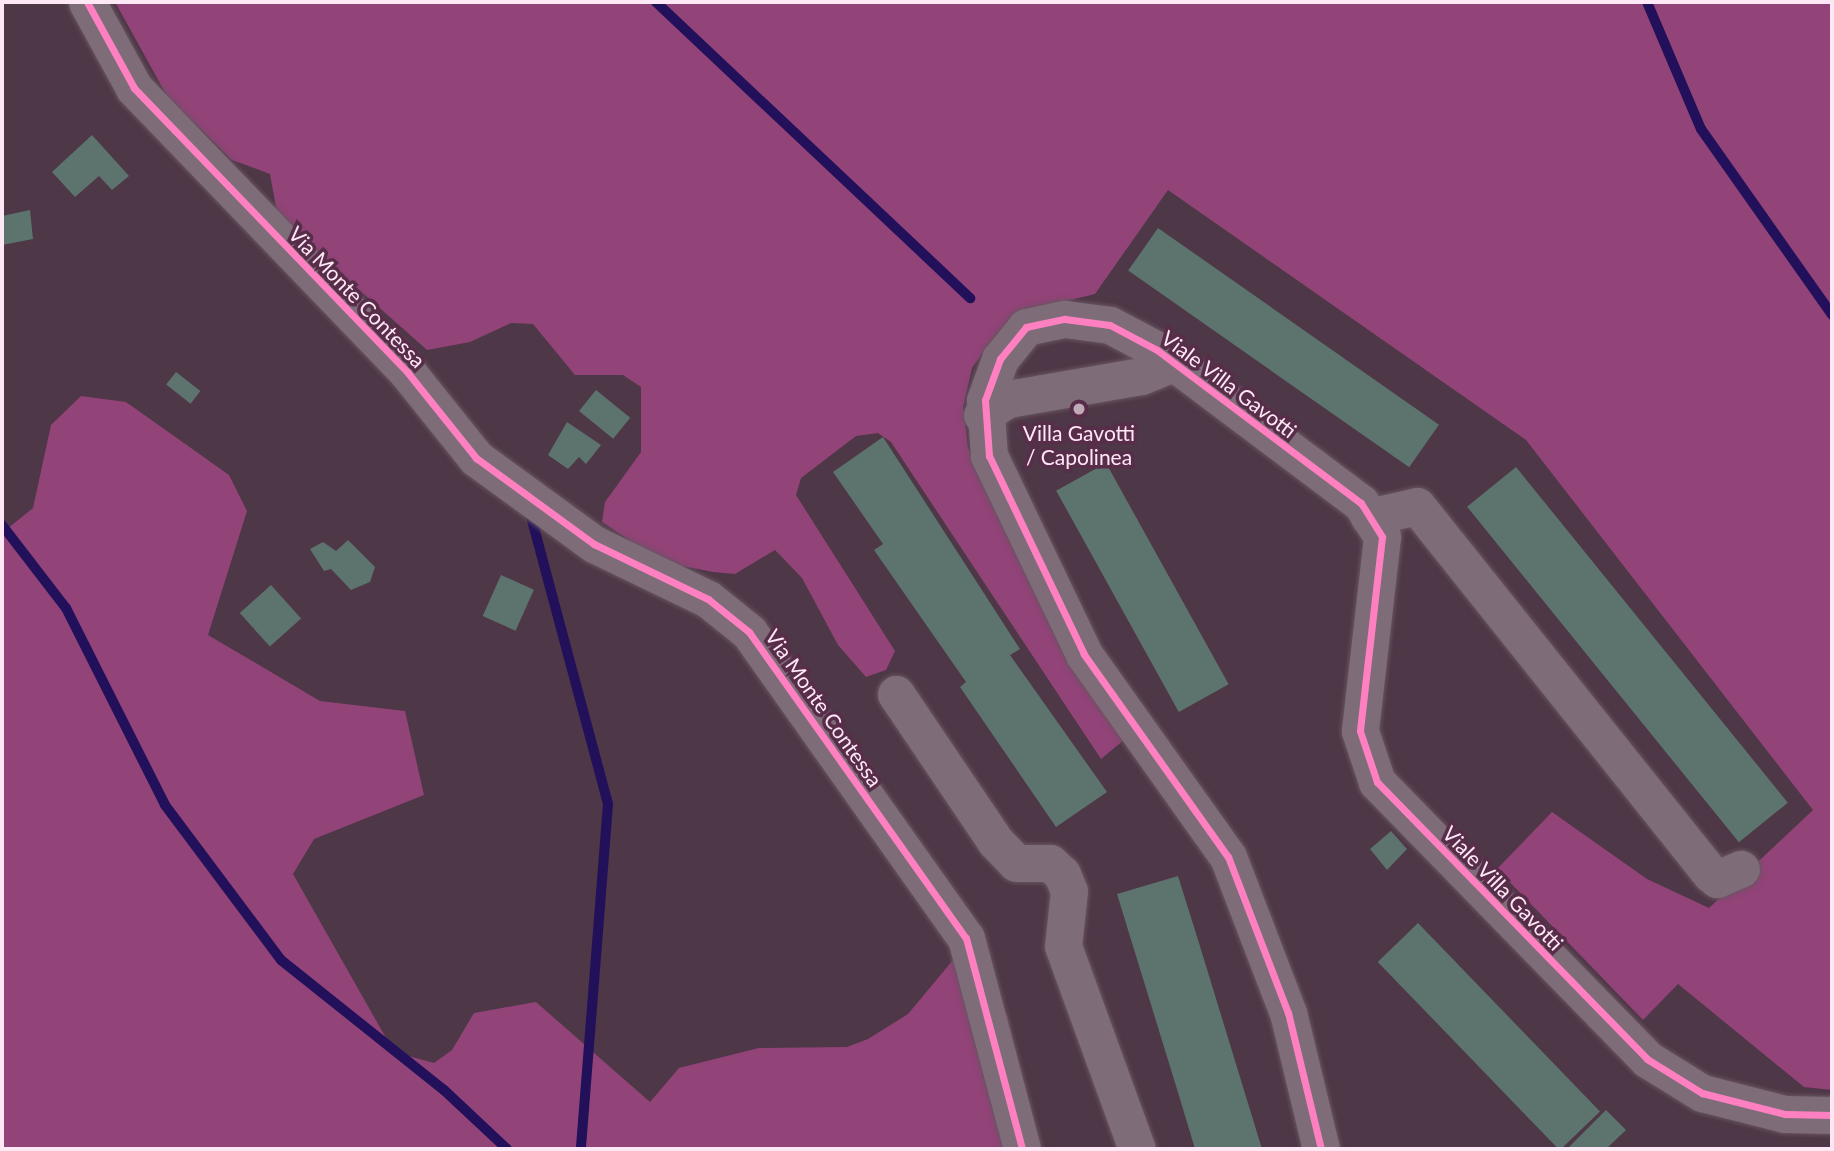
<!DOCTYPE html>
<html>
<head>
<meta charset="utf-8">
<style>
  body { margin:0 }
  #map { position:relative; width:1834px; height:1151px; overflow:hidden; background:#4e3746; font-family:Lato,sans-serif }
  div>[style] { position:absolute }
  .green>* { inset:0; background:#924378 }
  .stream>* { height:10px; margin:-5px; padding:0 5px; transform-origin:5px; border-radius:5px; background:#22105b }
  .building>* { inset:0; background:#5d736d; transform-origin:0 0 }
  .roads { filter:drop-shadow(0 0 2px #685461) drop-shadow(0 0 2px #685461) }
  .minor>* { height:37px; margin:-18.5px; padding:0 18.5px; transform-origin:18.5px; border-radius:18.5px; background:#7e6d78 }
  .cycleway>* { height:7px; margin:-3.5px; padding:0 3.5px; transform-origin:3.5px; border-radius:3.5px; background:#ff80c0 }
  .dots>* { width:19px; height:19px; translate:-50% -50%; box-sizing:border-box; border:4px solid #582d49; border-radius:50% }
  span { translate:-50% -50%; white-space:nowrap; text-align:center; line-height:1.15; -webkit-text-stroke:7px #582d49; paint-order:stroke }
  .street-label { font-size:21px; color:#ffe8f6 }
  .poi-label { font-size:21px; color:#ffe8f6 }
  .frame { position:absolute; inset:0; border:4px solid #ffe8f6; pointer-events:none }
</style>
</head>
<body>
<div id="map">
  <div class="green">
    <div style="clip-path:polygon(115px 2px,1832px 2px,1832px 1090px,1804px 1087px,1678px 984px,1643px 1020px,1497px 869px,1552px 812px,1647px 879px,1709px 908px,1813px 810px,1526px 440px,1168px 190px,1095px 294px,1025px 311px,998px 332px,972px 368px,963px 407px,968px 448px,1030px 582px,1125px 739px,1101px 759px,891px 442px,878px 433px,856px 436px,801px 478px,796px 495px,895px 651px,886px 670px,866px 677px,838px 645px,802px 578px,775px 550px,735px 574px,713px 572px,662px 562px,602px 522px,605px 502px,641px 452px,641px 387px,623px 375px,575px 375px,533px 324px,511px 323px,470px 342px,427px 350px,278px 218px,270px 174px,232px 160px,167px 96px)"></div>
    <div style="clip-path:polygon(81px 396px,126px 402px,229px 475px,247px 511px,208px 635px,320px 701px,405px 711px,424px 795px,314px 839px,293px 874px,394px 1052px,434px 1063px,452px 1050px,474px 1013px,536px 1002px,650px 1102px,679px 1068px,759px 1048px,847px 1047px,868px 1039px,908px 1014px,953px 960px,975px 960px,1007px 1015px,1041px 1149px,2px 1149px,2px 533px,33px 508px,51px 425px)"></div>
  </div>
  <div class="stream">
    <div style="left:656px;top:2px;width:432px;rotate:43.3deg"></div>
    <div style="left:1647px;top:2px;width:138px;rotate:67deg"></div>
    <div style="left:1701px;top:129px;width:228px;rotate:54.8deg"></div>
    <div style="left:529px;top:509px;width:305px;rotate:75deg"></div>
    <div style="left:608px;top:804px;width:346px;rotate:94.5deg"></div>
    <div style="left:2px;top:525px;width:105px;rotate:52.4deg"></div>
    <div style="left:66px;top:608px;width:220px;rotate:63.3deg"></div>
    <div style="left:165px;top:805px;width:194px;rotate:53.2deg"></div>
    <div style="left:281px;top:960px;width:208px;rotate:38.6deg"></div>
    <div style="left:444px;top:1090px;width:86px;rotate:43.1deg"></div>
  </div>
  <div class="building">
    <div style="clip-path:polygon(92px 135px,129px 176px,112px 190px,99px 176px,75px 197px,52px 172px)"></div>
    <div style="clip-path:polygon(30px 210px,33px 239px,2px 245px,2px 216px)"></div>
    <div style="left:1158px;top:228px;width:343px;height:52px;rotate:35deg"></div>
    <div style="left:176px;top:372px;width:31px;height:16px;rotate:38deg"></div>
    <div style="left:596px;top:390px;width:44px;height:27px;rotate:39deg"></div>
    <div style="clip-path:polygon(567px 422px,601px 445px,586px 464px,579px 457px,568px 469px,548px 455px)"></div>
    <div style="clip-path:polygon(883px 437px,1020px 649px,1010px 655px,1107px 792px,1056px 827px,960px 687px,966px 682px,874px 550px,883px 544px,833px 472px)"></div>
    <div style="left:1106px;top:463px;width:253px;height:57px;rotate:61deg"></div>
    <div style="left:1516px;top:467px;width:432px;height:63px;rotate:51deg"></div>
    <div style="clip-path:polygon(348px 540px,375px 567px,370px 582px,351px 590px,331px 569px,324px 571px,310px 549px,323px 542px,336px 551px)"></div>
    <div style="left:501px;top:575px;width:36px;height:45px;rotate:24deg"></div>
    <div style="left:271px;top:585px;width:45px;height:42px;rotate:48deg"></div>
    <div style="clip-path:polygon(1391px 831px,1407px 849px,1387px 870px,1370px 849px)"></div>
    <div style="clip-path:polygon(1178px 876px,1199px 943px,1262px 1149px,1195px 1149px,1180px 1099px,1117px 894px)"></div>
    <div style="left:1418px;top:923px;width:262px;height:56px;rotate:46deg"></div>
    <div style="clip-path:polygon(1606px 1110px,1626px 1130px,1606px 1149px,1567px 1149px)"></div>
  </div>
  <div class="roads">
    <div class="minor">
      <div style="left:87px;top:2px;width:98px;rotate:61.3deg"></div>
      <div style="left:134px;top:88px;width:395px;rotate:46.1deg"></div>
      <div style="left:408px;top:373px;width:109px;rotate:51.3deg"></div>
      <div style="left:476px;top:458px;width:146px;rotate:36.1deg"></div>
      <div style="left:594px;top:544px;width:127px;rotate:25.8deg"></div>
      <div style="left:708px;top:599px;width:53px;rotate:38.8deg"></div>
      <div style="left:749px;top:632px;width:375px;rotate:54.7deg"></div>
      <div style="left:966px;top:938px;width:218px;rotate:75.1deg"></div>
      <div style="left:982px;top:415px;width:31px;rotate:-32deg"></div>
      <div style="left:1008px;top:399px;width:135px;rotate:-9.8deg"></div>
      <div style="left:1141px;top:376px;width:35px;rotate:-22deg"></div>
      <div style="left:1369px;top:517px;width:49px;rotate:-12.9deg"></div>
      <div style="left:1417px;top:506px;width:471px;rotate:51.4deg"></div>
      <div style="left:1711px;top:874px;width:8px;rotate:40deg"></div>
      <div style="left:1717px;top:879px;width:26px;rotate:-23deg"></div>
      <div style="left:896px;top:694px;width:177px;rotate:56deg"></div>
      <div style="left:995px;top:841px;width:30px;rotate:46deg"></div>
      <div style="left:1016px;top:863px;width:34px"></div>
      <div style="left:1050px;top:863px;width:16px;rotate:43deg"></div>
      <div style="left:1062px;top:874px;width:18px;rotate:68deg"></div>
      <div style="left:1069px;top:891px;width:55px;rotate:96.2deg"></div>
      <div style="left:1063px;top:946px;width:216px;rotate:70deg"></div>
      <div style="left:1321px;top:1149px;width:140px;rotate:-103.6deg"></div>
      <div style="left:1288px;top:1013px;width:167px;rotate:-111deg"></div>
      <div style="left:1228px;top:857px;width:249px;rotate:-125.4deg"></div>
      <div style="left:1084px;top:654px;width:220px;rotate:-115.6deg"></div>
      <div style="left:989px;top:456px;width:56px;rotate:-94.1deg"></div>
      <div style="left:985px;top:400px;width:44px;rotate:-69.9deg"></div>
      <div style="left:1000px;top:359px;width:41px;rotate:-50.9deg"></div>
      <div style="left:1026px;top:327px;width:40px;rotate:-12deg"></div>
      <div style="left:1065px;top:319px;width:45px;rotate:7.6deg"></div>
      <div style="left:1110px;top:325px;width:53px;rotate:28deg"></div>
      <div style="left:1157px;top:350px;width:255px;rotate:36.9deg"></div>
      <div style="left:1361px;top:503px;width:40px;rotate:58deg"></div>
      <div style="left:1382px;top:537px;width:195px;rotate:96.5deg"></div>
      <div style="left:1360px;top:731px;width:54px;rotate:71.6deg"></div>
      <div style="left:1377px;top:782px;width:387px;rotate:45.7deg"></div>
      <div style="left:1647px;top:1059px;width:65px;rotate:31.7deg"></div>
      <div style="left:1702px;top:1093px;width:86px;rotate:14.2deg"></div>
      <div style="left:1785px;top:1114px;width:47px;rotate:1.2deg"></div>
    </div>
  </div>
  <div class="cycleway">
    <div style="left:87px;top:2px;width:98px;rotate:61.3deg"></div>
    <div style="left:134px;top:88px;width:395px;rotate:46.1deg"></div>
    <div style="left:408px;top:373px;width:109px;rotate:51.3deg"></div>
    <div style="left:476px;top:458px;width:146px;rotate:36.1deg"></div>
    <div style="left:594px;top:544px;width:127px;rotate:25.8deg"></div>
    <div style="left:708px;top:599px;width:53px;rotate:38.8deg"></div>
    <div style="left:749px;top:632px;width:375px;rotate:54.7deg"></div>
    <div style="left:966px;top:938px;width:218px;rotate:75.1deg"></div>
    <div style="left:1321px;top:1149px;width:140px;rotate:-103.6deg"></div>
    <div style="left:1288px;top:1013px;width:167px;rotate:-111deg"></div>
    <div style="left:1228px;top:857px;width:249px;rotate:-125.4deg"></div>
    <div style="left:1084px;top:654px;width:220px;rotate:-115.6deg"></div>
    <div style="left:989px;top:456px;width:56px;rotate:-94.1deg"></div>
    <div style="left:985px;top:400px;width:44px;rotate:-69.9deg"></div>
    <div style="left:1000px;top:359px;width:41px;rotate:-50.9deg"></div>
    <div style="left:1026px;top:327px;width:40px;rotate:-12deg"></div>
    <div style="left:1065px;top:319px;width:45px;rotate:7.6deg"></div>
    <div style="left:1110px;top:325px;width:53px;rotate:28deg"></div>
    <div style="left:1157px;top:350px;width:255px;rotate:36.9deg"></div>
    <div style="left:1361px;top:503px;width:40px;rotate:58deg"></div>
    <div style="left:1382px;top:537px;width:195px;rotate:96.5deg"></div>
    <div style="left:1360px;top:731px;width:54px;rotate:71.6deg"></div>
    <div style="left:1377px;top:782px;width:387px;rotate:45.7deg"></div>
    <div style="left:1647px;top:1059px;width:65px;rotate:31.7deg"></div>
    <div style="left:1702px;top:1093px;width:86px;rotate:14.2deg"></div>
    <div style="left:1785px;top:1114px;width:47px;rotate:1.2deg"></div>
  </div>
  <div class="dots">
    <div style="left:1079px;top:409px;background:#c1aab8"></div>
  </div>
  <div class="street-label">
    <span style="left:357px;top:297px;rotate:46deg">Via Monte Contessa</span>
    <span style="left:1229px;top:384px;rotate:37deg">Viale Villa Gavotti</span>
    <span style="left:824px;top:708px;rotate:55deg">Via Monte Contessa</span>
    <span style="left:1503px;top:888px;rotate:46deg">Viale Villa Gavotti</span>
  </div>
  <div class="poi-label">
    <span style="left:1079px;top:445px">Villa Gavotti<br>/ Capolinea</span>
  </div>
  <div class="frame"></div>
</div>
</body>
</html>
